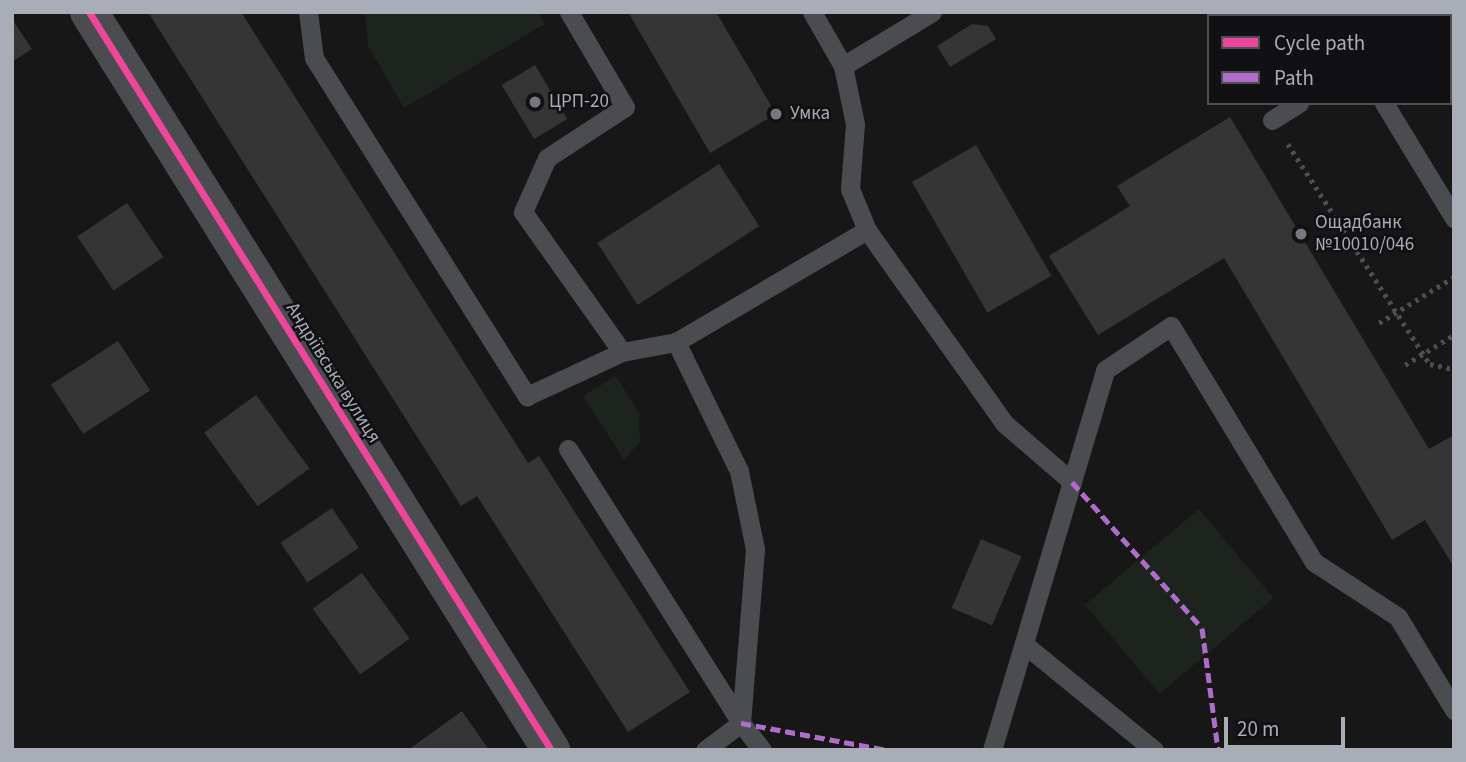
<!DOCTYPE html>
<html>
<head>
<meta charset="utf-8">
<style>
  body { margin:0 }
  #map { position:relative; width:1466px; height:762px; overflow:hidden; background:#171717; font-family:"Source Sans 3",sans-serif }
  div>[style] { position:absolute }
  .green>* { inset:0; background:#1d241e; transform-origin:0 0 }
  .building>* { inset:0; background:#353536; transform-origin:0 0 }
  .path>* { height:4.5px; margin-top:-2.25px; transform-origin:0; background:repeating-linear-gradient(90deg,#4d4e52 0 3.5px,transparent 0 8.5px) }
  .lane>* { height:19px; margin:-9.5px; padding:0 9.5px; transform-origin:9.5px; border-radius:9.5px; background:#4b4c50 }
  .street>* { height:38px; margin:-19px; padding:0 19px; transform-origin:19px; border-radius:19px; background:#4b4c50 }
  .quiet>* { height:5px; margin-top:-2.5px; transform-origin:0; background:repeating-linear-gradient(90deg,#b06ccc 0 10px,transparent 0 15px) }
  .cycleway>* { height:7px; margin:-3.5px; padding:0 3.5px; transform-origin:3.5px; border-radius:3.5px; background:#ed469a }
  .dots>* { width:19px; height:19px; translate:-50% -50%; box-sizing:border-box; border:4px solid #111113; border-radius:50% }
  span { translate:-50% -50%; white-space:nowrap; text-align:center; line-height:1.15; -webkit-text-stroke:5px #111113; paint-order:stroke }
  .poi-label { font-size:19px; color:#a8adb8 }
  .left { translate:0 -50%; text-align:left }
  .street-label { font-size:19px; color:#a8adb8 }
  .frame { position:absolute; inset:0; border:14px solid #a8adb8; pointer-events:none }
  .legend { position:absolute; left:1207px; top:14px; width:245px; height:91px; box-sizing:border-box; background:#111113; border:2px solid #4d4f55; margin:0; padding:9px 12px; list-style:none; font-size:21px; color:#a8adb8 }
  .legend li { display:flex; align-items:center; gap:14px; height:35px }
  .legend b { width:35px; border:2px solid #4d4f55 }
  .scale { position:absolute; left:1224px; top:717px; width:121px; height:32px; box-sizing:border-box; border:4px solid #a8adb8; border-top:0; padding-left:9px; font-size:21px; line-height:24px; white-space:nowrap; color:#a8adb8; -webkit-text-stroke:5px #111113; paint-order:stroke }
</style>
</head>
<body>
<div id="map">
  <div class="green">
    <div style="clip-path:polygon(365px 12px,538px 12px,545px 24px,404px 108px,368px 46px)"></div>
    <div style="clip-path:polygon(616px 376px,639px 413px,640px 442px,624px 460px,583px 396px)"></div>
    <div style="left:1199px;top:509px;width:116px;height:149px;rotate:50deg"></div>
  </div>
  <div class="building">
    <div style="clip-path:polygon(148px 12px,241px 12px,528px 463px,539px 456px,690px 692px,628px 732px,477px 496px,461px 506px)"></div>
    <div style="clip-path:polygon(628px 12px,716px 12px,776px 114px,710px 153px)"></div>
    <div style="clip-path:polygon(12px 19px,32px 49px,12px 62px)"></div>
    <div style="clip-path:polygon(972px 24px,988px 26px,996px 39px,950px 67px,937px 46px)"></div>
    <div style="left:535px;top:65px;width:63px;height:39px;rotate:59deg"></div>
    <div style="clip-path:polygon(1230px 117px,1429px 449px,1454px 435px,1454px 567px,1425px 520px,1392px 540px,1224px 258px,1098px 335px,1049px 256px,1130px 206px,1117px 186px)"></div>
    <div style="left:976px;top:145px;width:151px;height:74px;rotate:60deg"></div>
    <div style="left:719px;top:164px;width:74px;height:145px;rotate:57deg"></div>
    <div style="left:127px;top:203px;width:65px;height:60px;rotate:56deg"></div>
    <div style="left:118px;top:341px;width:59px;height:80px;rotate:57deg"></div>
    <div style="left:256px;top:395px;width:91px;height:64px;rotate:54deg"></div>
    <div style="left:332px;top:508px;width:48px;height:62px;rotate:56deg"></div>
    <div style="left:981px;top:539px;width:44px;height:75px;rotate:23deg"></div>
    <div style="left:362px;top:573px;width:81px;height:61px;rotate:54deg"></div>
    <div style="clip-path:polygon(462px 711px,489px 750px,408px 750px)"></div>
  </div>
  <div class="path">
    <div style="left:1288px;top:144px;width:262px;rotate:57.2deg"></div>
    <div style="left:1430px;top:364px;width:25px;rotate:12deg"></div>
    <div style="left:1379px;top:323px;width:88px;rotate:-31.5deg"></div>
    <div style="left:1405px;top:365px;width:57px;rotate:-31.5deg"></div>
  </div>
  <div class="lane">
    <div style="left:308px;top:12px;width:46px;rotate:82.6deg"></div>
    <div style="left:314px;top:58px;width:400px;rotate:57.8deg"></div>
    <div style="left:527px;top:396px;width:105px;rotate:-24.9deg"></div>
    <div style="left:622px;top:352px;width:55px;rotate:-10.5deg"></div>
    <div style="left:676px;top:342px;width:221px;rotate:-30.4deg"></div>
    <div style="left:569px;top:12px;width:110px;rotate:59.5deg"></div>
    <div style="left:625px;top:107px;width:93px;rotate:146.8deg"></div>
    <div style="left:547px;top:158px;width:59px;rotate:114deg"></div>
    <div style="left:523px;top:212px;width:171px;rotate:54.7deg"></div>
    <div style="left:812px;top:12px;width:62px;rotate:60.1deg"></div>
    <div style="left:843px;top:66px;width:59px;rotate:78.3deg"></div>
    <div style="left:855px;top:124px;width:65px;rotate:94.4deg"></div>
    <div style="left:850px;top:189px;width:44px;rotate:67.5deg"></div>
    <div style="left:867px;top:230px;width:237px;rotate:54.6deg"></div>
    <div style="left:1004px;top:423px;width:90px;rotate:40.9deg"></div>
    <div style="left:843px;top:66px;width:104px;rotate:-31.2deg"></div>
    <div style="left:1384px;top:103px;width:135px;rotate:58.7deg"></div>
    <div style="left:1272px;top:120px;width:32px;rotate:-32deg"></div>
    <div style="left:568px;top:449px;width:324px;rotate:57.7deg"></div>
    <div style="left:741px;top:723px;width:175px;rotate:-85.4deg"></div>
    <div style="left:755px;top:549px;width:80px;rotate:-101.6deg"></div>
    <div style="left:739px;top:471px;width:144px;rotate:-116deg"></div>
    <div style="left:1024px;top:644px;width:168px;rotate:39.2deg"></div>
    <div style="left:705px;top:750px;width:45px;rotate:-36.9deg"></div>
    <div style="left:741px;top:723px;width:34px;rotate:52deg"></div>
    <div style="left:992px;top:750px;width:396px;rotate:-73.4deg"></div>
    <div style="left:1105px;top:370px;width:79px;rotate:-33.7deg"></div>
    <div style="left:1171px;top:326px;width:276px;rotate:58.8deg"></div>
    <div style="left:1314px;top:562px;width:100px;rotate:33.2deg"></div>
    <div style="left:1398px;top:617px;width:109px;rotate:58.9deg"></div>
  </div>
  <div class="street">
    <div style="left:89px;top:12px;width:871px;rotate:57.95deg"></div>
  </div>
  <div class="quiet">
    <div style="left:1072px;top:482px;width:195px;rotate:48.3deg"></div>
    <div style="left:1202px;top:628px;width:123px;rotate:82.5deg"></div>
    <div style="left:741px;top:723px;width:147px;rotate:10.5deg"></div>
  </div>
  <div class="cycleway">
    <div style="left:89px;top:12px;width:871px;rotate:57.95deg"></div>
  </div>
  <div class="dots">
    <div style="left:535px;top:102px;background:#757880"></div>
    <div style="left:776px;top:114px;background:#757880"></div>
    <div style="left:1301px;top:234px;background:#757880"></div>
  </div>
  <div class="poi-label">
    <span class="left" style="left:549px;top:102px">ЦРП-20</span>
    <span class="left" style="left:790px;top:114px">Умка</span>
    <span class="left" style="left:1315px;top:234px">Ощадбанк<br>№10010/046</span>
  </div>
  <div class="street-label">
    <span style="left:333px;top:373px;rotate:58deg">Андріївська вулиця</span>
  </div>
  <div class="frame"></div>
  <ul class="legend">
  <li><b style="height:9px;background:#ed469a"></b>Cycle path</li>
  <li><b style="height:9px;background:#b06ccc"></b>Path</li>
  </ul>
  <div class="scale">20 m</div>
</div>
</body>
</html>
